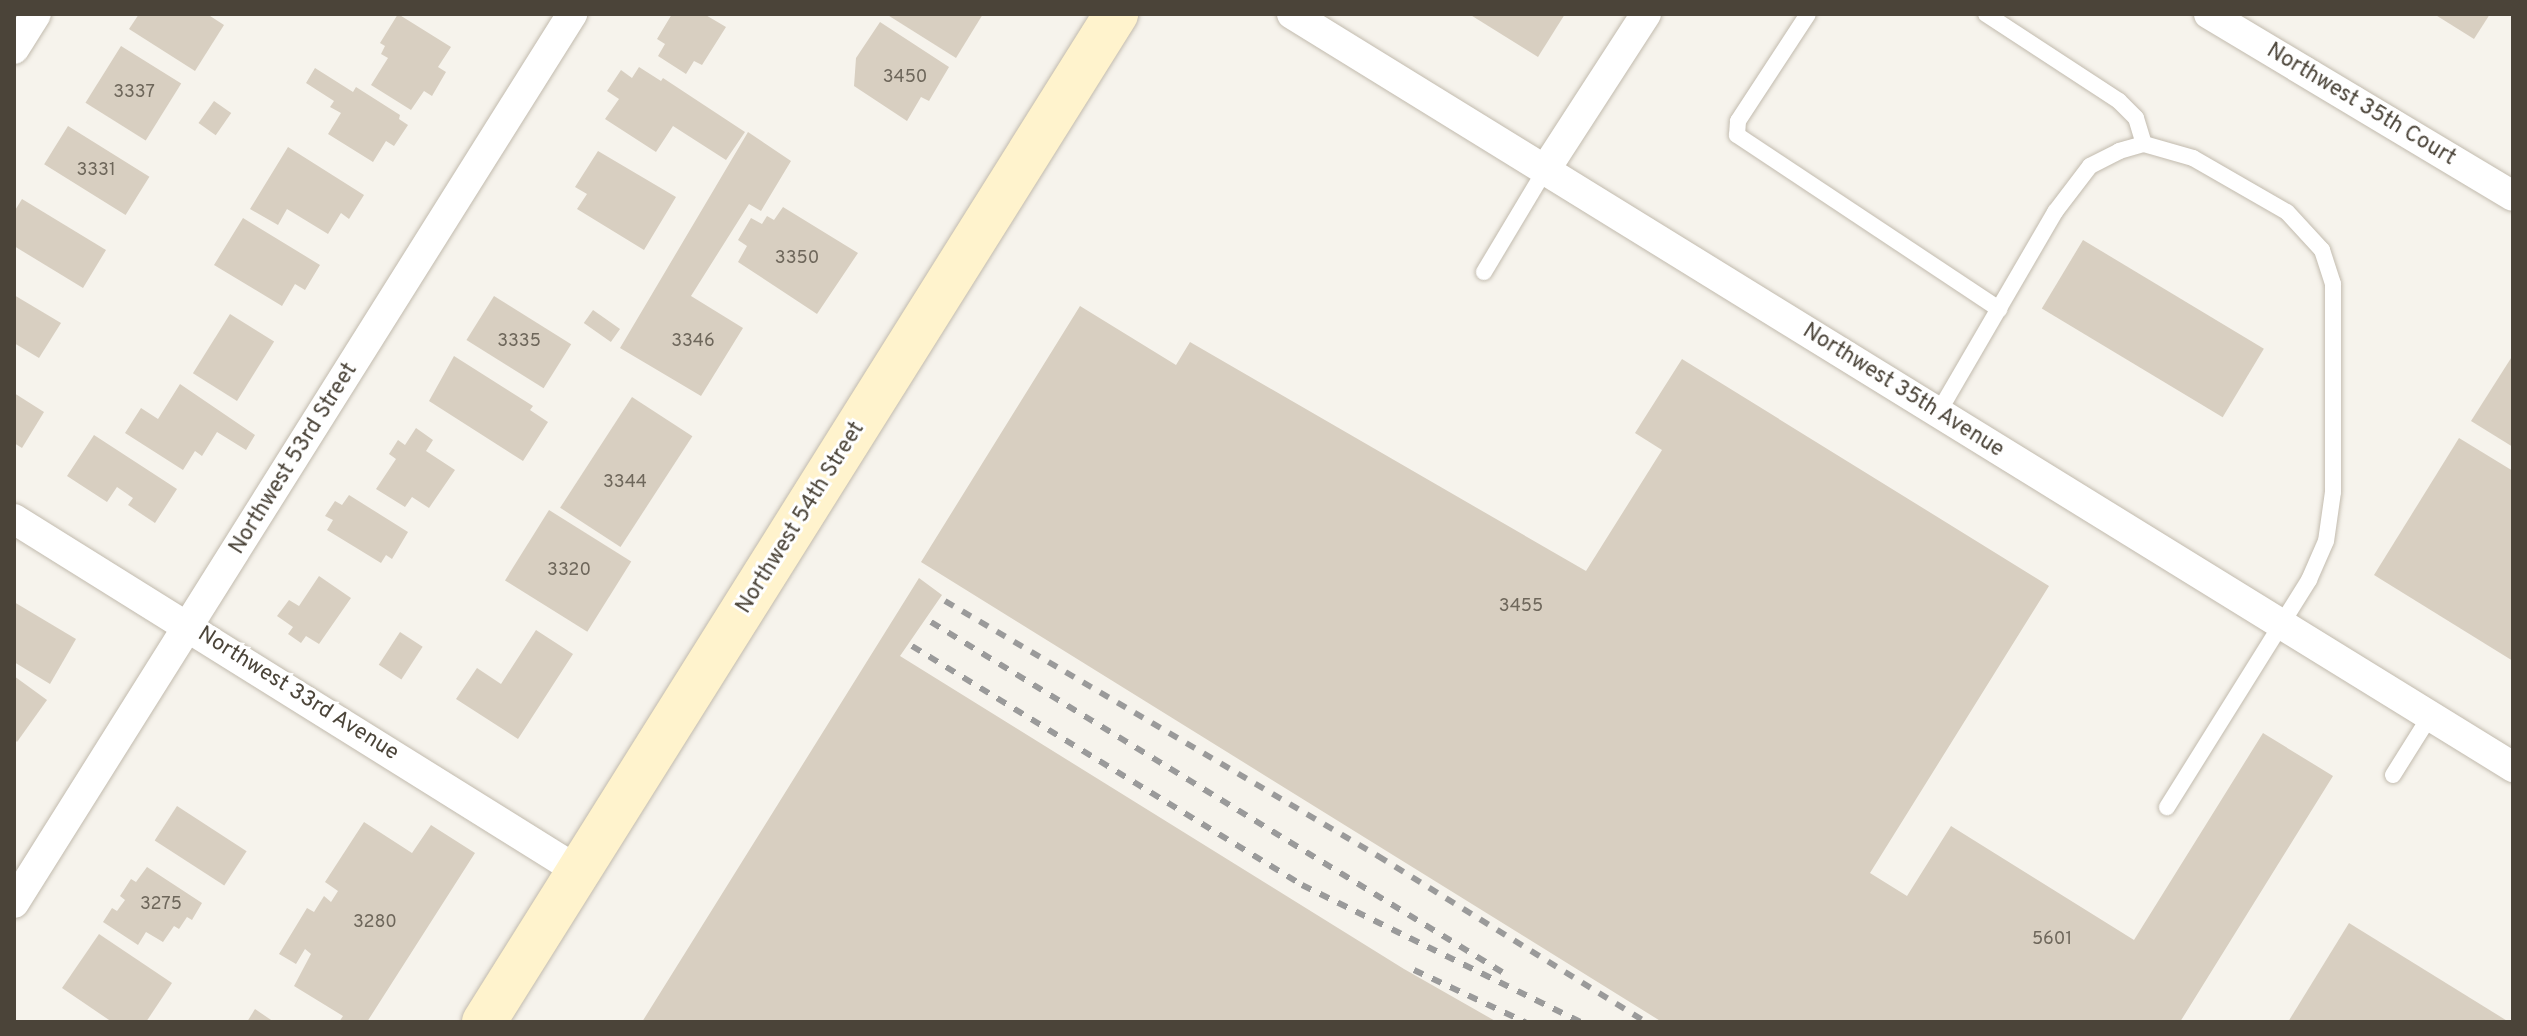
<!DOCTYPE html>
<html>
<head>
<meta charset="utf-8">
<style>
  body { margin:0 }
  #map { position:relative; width:2527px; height:1036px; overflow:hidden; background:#f6f3ec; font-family:Overpass,sans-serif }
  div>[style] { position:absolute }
  .building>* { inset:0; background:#d8cfc1; transform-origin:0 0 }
  .roads { filter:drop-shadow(0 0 2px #c2bbae) drop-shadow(0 0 2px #c2bbae) }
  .lane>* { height:16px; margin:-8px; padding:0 8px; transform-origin:8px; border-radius:8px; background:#fff }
  .street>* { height:30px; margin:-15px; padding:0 15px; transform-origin:15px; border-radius:15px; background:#fff }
  .secondary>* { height:44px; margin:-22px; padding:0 22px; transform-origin:22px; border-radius:22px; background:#fff3cd }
  .rail>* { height:6px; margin-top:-3px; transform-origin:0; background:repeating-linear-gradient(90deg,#9a9a9a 0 10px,transparent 0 20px) }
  span { translate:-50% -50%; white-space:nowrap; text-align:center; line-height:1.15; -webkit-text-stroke:6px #fff; paint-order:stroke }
  .number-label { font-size:18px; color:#6e675b }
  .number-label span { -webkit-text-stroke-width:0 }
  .street-label { font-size:22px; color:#4b4439 }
  .frame { position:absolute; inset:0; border:16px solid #4b4439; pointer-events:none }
</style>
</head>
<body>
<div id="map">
  <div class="building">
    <div style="clip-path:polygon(139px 14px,207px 14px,224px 25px,195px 71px,129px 29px)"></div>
    <div style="clip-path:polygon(398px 14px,451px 47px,438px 67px,446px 72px,432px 96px,424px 91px,411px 110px,371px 85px,388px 58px,381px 54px,385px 46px,380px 43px)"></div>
    <div style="clip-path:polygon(672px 14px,704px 14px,726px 27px,702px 65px,694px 61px,686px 74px,658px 56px,665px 44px,657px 39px)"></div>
    <div style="clip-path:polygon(886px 14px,983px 14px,956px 58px)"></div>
    <div style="clip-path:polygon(1469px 14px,1565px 14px,1538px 57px)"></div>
    <div style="clip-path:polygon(2434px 14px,2490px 14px,2474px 39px)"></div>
    <div style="clip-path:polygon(880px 22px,949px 67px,929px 101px,921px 97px,907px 121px,854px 86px,856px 58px)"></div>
    <div style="left:121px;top:46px;width:71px;height:67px;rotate:32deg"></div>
    <div style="clip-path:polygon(639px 67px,661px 81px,663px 78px,745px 132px,726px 160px,673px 126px,656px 152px,605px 119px,619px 99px,607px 91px,621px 70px,632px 78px)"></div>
    <div style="clip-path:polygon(315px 68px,353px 92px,356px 87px,400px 115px,399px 119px,408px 125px,394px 146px,386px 141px,373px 162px,328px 134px,341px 113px,330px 107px,334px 101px,306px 83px)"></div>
    <div style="left:214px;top:101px;width:21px;height:27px;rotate:35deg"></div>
    <div style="left:68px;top:126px;width:96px;height:45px;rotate:32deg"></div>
    <div style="clip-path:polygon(748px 132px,791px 161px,761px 211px,749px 204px,691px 296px,743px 328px,701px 396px,620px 348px)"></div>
    <div style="clip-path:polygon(288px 147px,364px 195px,349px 219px,341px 213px,328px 234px,287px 209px,278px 225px,250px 209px)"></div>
    <div style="clip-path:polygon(598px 151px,676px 197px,644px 250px,577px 209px,587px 194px,575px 187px)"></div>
    <div style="clip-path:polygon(22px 199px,106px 250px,83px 288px,14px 246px,14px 212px)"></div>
    <div style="clip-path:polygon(783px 207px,858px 253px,817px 314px,738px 262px,747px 246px,738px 240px,751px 218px,762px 224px,767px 216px,774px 220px)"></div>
    <div style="clip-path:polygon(243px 218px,320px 265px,305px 290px,295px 284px,282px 306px,214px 265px)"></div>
    <div style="left:2083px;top:240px;width:211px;height:80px;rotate:31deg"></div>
    <div style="clip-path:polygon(14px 295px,61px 323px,39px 358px,14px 343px)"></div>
    <div style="left:494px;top:296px;width:91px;height:52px;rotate:32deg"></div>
    <div style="clip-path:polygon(1080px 306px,1176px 365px,1190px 342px,1586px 571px,1662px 450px,1635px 433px,1682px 359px,2049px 586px,1870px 873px,1907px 896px,1951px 826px,2134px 940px,2263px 733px,2333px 776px,2180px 1022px,1662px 1022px,921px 562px)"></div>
    <div style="left:593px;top:310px;width:33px;height:16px;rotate:35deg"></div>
    <div style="left:230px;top:314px;width:52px;height:70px;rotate:32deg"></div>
    <div style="clip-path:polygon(2513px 355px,2513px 447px,2471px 421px)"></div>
    <div style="clip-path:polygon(454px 356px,533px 406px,530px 410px,548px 422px,523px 461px,429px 401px)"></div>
    <div style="clip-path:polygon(180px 384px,255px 435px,246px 450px,217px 432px,202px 456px,195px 451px,183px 470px,125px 433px,141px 408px,158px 419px)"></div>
    <div style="clip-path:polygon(14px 393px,44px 412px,22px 448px,14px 443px)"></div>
    <div style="left:632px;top:397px;width:72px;height:132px;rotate:33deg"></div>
    <div style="clip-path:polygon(416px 428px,433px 440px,426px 451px,455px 470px,429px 508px,412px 497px,405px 507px,376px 489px,396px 459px,389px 454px,398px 440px,405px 445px)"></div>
    <div style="clip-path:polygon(94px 435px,177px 489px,155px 523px,128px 505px,133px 498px,117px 487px,107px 502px,67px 476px)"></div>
    <div style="clip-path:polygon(2459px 438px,2513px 471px,2513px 661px,2374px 575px)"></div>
    <div style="clip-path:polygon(349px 495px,408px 532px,392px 559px,386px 555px,381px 563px,327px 530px,333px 520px,325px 516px,335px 501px,342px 505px)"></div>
    <div style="left:549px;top:510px;width:97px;height:83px;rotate:32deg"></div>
    <div style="clip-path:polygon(319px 576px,351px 598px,319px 644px,306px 636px,301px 643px,288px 634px,293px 627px,277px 616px,289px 600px,299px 606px)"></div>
    <div style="clip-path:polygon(919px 578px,942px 595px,900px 656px,1404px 969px,1497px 1022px,642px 1022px)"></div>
    <div style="clip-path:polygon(14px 602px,76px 639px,50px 684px,14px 662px)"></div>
    <div style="clip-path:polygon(536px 630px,573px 654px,518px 739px,456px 699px,477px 668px,501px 684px)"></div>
    <div style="left:400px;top:632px;width:27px;height:39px;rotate:33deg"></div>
    <div style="clip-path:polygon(14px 676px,47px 700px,17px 742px,14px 739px)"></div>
    <div style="left:177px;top:806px;width:83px;height:41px;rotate:33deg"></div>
    <div style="clip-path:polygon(364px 822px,412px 853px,431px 825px,475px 853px,367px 1022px,339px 1022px,343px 1016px,294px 986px,311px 954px,305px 949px,296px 964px,279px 954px,307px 908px,314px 912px,324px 896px,331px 902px,338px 891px,325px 882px)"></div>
    <div style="clip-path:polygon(147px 867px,202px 903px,192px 920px,187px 917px,179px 929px,174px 926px,163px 942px,146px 932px,138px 945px,103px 922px,112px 908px,117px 911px,125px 900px,120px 896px,131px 879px,136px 882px)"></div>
    <div style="clip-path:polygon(2349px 923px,2509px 1022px,2288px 1022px)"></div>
    <div style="clip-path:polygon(99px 934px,172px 983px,146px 1022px,112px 1022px,62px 988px)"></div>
    <div style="clip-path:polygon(255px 1009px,274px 1022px,247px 1022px)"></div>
  </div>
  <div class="roads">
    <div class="lane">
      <div style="left:1808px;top:14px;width:128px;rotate:123.2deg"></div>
      <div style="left:1738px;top:121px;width:14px;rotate:94deg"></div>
      <div style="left:1737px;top:135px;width:315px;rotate:33.6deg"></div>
      <div style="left:1986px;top:14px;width:159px;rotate:33.2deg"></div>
      <div style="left:2119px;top:101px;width:24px;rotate:45deg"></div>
      <div style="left:2136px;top:118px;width:27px;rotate:73deg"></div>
      <div style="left:1484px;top:272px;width:119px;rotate:-59.1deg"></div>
      <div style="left:1938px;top:413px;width:233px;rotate:-59.8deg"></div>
      <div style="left:2055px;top:212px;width:58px;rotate:-52.7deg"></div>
      <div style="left:2090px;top:166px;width:33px;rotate:-27deg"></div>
      <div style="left:2119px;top:151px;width:26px;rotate:-16deg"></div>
      <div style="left:2144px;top:144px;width:51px;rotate:15.9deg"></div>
      <div style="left:2193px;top:158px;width:108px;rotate:29.9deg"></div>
      <div style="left:2287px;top:212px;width:52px;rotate:47.4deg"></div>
      <div style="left:2322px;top:250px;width:36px;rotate:72deg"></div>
      <div style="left:2333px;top:284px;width:208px;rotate:90deg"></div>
      <div style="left:2333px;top:492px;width:49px;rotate:98.1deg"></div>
      <div style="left:2326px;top:541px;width:43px;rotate:113.6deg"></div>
      <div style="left:2309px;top:580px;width:268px;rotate:122deg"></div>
      <div style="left:2393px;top:775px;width:70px;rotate:-57.9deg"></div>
    </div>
    <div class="street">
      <div style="left:1292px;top:14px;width:1435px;rotate:31.66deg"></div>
      <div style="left:2209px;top:14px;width:354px;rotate:30.9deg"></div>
      <div style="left:14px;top:49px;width:41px;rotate:-57.8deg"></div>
      <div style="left:1545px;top:170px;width:186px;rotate:-57.1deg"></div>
      <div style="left:14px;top:519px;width:667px;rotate:31.95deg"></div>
      <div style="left:14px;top:903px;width:1050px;rotate:-57.88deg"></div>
    </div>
    <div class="secondary">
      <div style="left:484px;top:1022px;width:1190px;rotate:-57.91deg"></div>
    </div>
  </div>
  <div class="rail">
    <div style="left:945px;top:601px;width:503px;rotate:30.49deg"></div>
    <div style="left:1378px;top:856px;width:315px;rotate:31.8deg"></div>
    <div style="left:931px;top:622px;width:670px;rotate:31.51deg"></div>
    <div style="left:912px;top:646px;width:457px;rotate:31.5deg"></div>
    <div style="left:1302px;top:885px;width:311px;rotate:26.2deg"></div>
    <div style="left:1414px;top:970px;width:123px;rotate:25.1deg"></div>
  </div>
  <div class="number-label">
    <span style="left:905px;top:78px">3450</span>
    <span style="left:134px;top:93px">3337</span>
    <span style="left:96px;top:171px">3331</span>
    <span style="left:797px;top:259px">3350</span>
    <span style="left:519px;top:342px">3335</span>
    <span style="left:693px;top:342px">3346</span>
    <span style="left:625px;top:483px">3344</span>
    <span style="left:569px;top:571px">3320</span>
    <span style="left:1521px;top:607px">3455</span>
    <span style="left:161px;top:905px">3275</span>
    <span style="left:375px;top:923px">3280</span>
    <span style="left:2052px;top:940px">5601</span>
  </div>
  <div class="street-label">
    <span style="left:2361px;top:105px;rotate:31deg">Northwest 35th Court</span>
    <span style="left:1903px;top:391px;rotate:32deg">Northwest 35th Avenue</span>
    <span style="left:294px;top:459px;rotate:-58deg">Northwest 53rd Street</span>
    <span style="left:801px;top:518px;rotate:-58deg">Northwest 54th Street</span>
    <span style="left:298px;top:694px;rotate:32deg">Northwest 33rd Avenue</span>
  </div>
  <div class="frame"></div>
</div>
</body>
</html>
